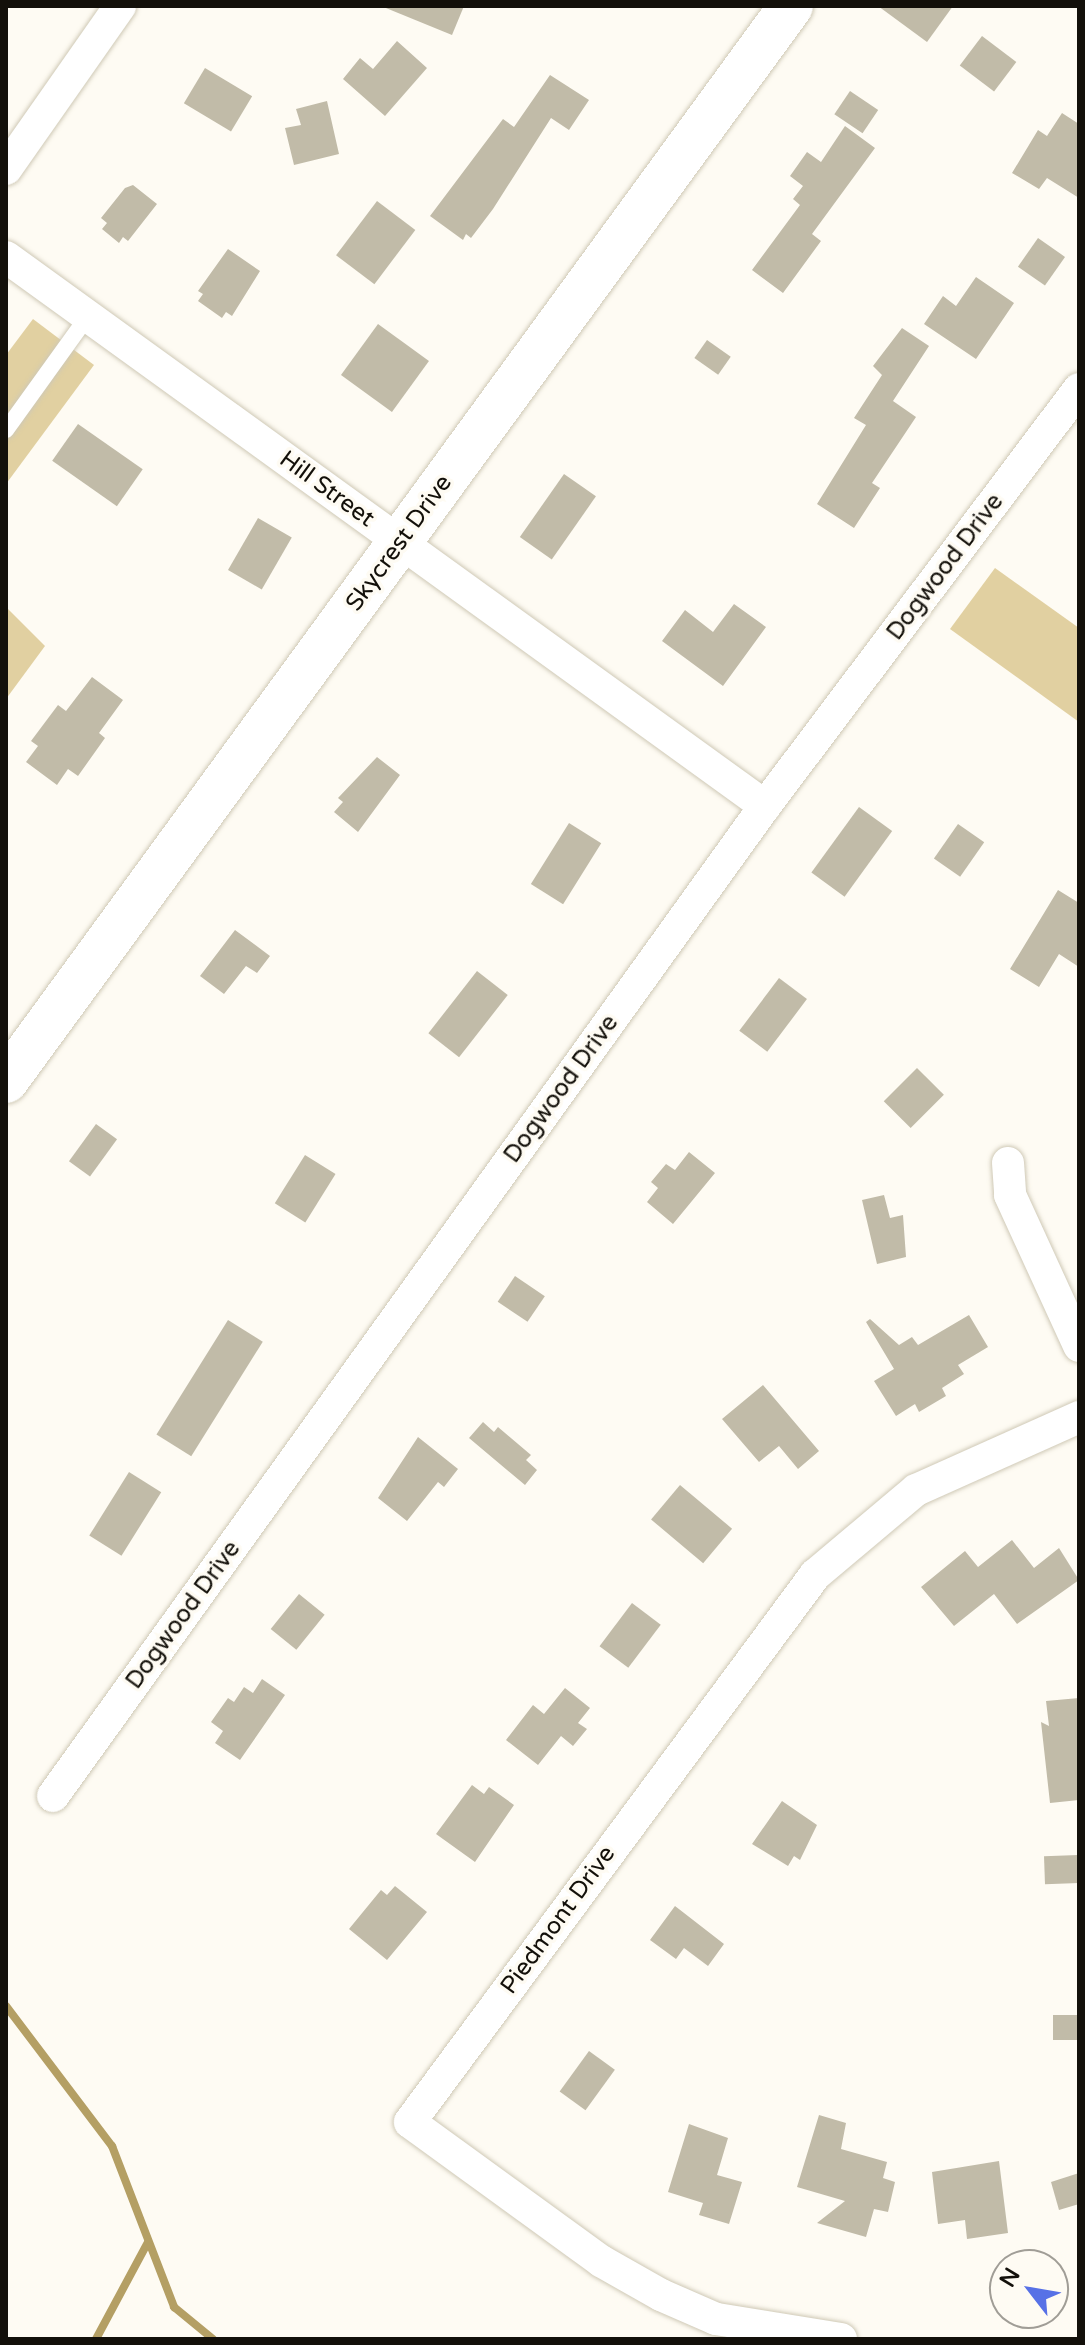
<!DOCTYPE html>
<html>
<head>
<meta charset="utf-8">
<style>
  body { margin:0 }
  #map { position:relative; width:1085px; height:2345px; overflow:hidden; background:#fefbf3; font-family:"Varela Round",sans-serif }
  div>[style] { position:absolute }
  .green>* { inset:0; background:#e1d0a1 }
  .stream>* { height:8px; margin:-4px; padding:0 4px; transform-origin:4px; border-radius:4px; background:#b49f64 }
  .building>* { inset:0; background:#c1bba8; transform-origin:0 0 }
  .roads { filter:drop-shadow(0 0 2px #cfc9b6) drop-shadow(0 0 2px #cfc9b6) }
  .service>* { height:16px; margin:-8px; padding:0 8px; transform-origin:8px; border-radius:8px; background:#fff }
  .minor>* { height:32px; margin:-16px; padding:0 16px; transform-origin:16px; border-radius:16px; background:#fff }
  .primary>* { height:44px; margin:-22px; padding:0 22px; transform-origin:22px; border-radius:22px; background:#fff }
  span { translate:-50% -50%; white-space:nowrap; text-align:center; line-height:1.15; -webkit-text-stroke:7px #fefbf3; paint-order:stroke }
  .street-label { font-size:24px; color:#13100a }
  .frame { position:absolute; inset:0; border:8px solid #13100a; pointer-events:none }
  .north { position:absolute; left:989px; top:2249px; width:80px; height:80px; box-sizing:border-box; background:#fefbf3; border:2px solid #a09d96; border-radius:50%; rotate:301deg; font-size:22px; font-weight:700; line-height:32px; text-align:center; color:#13100a }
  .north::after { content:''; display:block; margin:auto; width:28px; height:36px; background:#5771e6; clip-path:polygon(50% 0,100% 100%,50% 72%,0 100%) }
</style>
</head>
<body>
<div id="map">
  <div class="green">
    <div style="clip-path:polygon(33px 319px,94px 365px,6px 484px,6px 355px)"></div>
    <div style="clip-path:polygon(995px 568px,1079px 628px,1079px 722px,950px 629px)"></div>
    <div style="clip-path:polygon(6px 607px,45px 646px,6px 699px)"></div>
  </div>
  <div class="stream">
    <div style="left:6px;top:2006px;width:176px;rotate:52.9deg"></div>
    <div style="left:112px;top:2146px;width:173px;rotate:68.9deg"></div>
    <div style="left:174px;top:2307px;width:50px;rotate:39.4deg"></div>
    <div style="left:96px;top:2339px;width:110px;rotate:-61.8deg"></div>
  </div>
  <div class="building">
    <div style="clip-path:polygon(381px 6px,464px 6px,452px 35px)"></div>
    <div style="clip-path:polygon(878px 6px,953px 6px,927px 42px)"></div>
    <div style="left:982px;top:36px;width:43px;height:37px;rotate:37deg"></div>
    <div style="clip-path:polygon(397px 41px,427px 68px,385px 116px,343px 79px,360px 58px,373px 69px)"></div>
    <div style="left:205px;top:68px;width:55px;height:41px;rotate:31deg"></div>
    <div style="clip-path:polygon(550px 75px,589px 100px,569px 130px,551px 118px,493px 209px,471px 238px,466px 234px,463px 240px,430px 216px,503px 119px,514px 127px)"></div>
    <div style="left:850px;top:91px;width:34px;height:28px;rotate:34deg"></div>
    <div style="clip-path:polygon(327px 101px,339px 154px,294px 165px,285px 128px,301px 125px,296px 109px)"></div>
    <div style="clip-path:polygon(1062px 113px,1079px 124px,1079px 198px,1047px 178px,1039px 189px,1012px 173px,1038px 130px,1047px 136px)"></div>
    <div style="clip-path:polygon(845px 126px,875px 148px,812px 234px,821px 241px,783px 293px,752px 270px,800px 205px,793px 199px,803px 186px,790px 176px,807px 152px,821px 162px)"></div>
    <div style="clip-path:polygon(133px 185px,157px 204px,128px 241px,123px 237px,119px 243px,102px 229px,107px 223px,101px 218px,125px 188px)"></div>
    <div style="left:377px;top:201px;width:48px;height:68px;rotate:37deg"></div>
    <div style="left:1038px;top:238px;width:33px;height:35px;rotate:35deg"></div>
    <div style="clip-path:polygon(228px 249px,260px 271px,232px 316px,226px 312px,222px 318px,198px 301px,203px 294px,198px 291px)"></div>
    <div style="clip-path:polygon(976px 277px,1014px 303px,976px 359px,924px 324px,943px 296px,956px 306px)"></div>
    <div style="left:378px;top:324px;width:63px;height:63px;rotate:36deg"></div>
    <div style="clip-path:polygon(902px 328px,929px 346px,893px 401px,916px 417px,872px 483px,880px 488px,854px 528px,817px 504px,866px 425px,854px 418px,882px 375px,873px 366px)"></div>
    <div style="left:707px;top:340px;width:29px;height:22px;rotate:35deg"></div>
    <div style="left:78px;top:424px;width:79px;height:45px;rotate:35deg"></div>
    <div style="left:564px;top:474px;width:39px;height:77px;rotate:35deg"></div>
    <div style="left:258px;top:518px;width:39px;height:60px;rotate:30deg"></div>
    <div style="clip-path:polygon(734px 604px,766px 627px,723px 686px,662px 641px,685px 610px,713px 632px)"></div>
    <div style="clip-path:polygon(92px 677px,123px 700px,99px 733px,105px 738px,78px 776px,68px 769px,57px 785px,26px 762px,38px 746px,31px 741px,58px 705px,66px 711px)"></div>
    <div style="clip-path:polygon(377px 757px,400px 775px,358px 832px,334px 812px,343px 802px,338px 798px)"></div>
    <div style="left:859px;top:807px;width:41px;height:81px;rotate:36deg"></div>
    <div style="left:569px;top:823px;width:38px;height:72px;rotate:32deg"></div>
    <div style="left:958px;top:824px;width:32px;height:42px;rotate:35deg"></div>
    <div style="clip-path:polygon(1058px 890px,1079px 903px,1079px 967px,1059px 954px,1039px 987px,1010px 969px)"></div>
    <div style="clip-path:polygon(235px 930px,270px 956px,257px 973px,246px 966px,224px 994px,200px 976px)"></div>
    <div style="left:477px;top:971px;width:39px;height:79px;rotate:38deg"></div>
    <div style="left:779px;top:978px;width:35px;height:66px;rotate:37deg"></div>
    <div style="left:917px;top:1068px;width:38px;height:47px;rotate:45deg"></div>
    <div style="left:96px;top:1124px;width:26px;height:46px;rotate:36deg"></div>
    <div style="clip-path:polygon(689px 1152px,715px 1173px,673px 1224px,647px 1202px,658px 1188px,651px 1182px,666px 1164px,675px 1170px)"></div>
    <div style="left:305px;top:1155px;width:36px;height:57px;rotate:32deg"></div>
    <div style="clip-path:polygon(884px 1195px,890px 1218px,903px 1215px,906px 1257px,877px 1264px,862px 1200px)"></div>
    <div style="left:515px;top:1276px;width:36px;height:31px;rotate:34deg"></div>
    <div style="clip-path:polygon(969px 1315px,988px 1347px,958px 1365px,964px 1374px,942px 1388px,946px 1396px,919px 1412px,915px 1404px,896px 1416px,874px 1381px,894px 1369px,866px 1322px,870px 1319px,899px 1345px,912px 1337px,918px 1345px)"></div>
    <div style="left:228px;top:1320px;width:41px;height:135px;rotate:32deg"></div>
    <div style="clip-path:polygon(763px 1385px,819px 1451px,798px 1469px,779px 1446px,759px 1462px,722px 1419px)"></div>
    <div style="clip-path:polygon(483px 1422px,494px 1432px,498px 1427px,531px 1455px,526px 1460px,537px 1470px,525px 1485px,469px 1438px)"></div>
    <div style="clip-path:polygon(418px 1437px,458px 1469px,444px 1487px,438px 1482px,407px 1521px,378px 1498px)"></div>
    <div style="left:129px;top:1472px;width:38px;height:75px;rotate:32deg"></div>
    <div style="left:680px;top:1485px;width:68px;height:45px;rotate:40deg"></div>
    <div style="clip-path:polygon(1012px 1540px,1034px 1568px,1059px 1548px,1079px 1580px,1017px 1624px,994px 1594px,954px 1626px,921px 1587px,965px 1551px,978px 1567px)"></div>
    <div style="left:299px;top:1594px;width:33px;height:45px;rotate:39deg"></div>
    <div style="left:632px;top:1603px;width:36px;height:54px;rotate:37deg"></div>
    <div style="clip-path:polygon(262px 1679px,285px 1695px,240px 1760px,215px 1743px,223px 1731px,211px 1722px,228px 1698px,234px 1702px,244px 1687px,253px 1693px)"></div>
    <div style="clip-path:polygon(565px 1688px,590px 1708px,578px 1723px,587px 1729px,573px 1746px,561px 1736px,538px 1765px,506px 1740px,533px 1705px,544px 1714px)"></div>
    <div style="clip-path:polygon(1079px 1698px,1079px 1800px,1050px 1803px,1041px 1722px,1049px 1726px,1046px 1701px)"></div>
    <div style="clip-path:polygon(472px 1785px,484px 1794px,489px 1787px,514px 1805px,475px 1862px,436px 1834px)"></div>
    <div style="clip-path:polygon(782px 1801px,817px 1825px,800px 1860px,794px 1856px,788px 1866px,752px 1844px)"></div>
    <div style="left:1078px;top:1855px;width:28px;height:34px;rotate:88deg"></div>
    <div style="clip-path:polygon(395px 1886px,427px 1912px,387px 1960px,349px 1929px,381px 1890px,387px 1895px)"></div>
    <div style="clip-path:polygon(675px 1906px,724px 1944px,708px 1966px,684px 1948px,676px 1959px,650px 1940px)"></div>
    <div style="left:1079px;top:2015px;width:25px;height:26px;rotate:90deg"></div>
    <div style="left:589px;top:2051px;width:32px;height:50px;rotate:36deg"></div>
    <div style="clip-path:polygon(819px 2115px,846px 2123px,841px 2149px,887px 2162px,883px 2178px,895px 2182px,888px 2212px,874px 2209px,866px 2237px,817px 2223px,845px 2201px,797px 2187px)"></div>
    <div style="clip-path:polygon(689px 2124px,728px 2138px,717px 2175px,742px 2182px,729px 2224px,699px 2215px,703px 2203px,668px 2192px)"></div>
    <div style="clip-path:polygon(999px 2161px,1008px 2233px,967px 2239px,965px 2220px,938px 2224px,932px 2172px)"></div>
    <div style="clip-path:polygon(1079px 2173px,1079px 2204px,1059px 2210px,1051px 2182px)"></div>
  </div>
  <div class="roads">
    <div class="service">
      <div style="left:6px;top:430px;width:140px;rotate:-54.3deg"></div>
    </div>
    <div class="minor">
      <div style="left:6px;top:169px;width:199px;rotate:-55deg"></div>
      <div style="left:6px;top:257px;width:937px;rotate:35.88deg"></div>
      <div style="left:1008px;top:1163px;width:32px;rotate:86deg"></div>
      <div style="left:1010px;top:1195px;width:166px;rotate:65.4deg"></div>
      <div style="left:53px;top:1796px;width:1219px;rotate:-54.28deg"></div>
      <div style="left:765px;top:806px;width:522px;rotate:-53.02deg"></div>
      <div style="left:841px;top:2339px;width:127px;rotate:-170.9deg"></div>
      <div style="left:716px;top:2319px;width:60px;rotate:-156.4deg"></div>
      <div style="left:661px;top:2295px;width:69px;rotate:-150.5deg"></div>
      <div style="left:601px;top:2261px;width:236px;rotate:-144deg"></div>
      <div style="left:410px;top:2122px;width:681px;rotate:-53.48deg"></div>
      <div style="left:815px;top:1575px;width:132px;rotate:-40.1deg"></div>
      <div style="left:916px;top:1490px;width:179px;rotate:-24.1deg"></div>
    </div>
    <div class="primary">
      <div style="left:6px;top:1081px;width:1331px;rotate:-53.86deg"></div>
    </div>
  </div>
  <div class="street-label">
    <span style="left:327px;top:489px;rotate:36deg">Hill Street</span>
    <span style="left:399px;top:543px;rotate:-54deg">Skycrest Drive</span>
    <span style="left:945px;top:567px;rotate:-53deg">Dogwood Drive</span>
    <span style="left:561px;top:1089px;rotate:-54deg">Dogwood Drive</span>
    <span style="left:183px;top:1615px;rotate:-54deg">Dogwood Drive</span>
    <span style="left:558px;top:1920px;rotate:-54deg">Piedmont Drive</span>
  </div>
  <div class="frame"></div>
  <div class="north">N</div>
</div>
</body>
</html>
